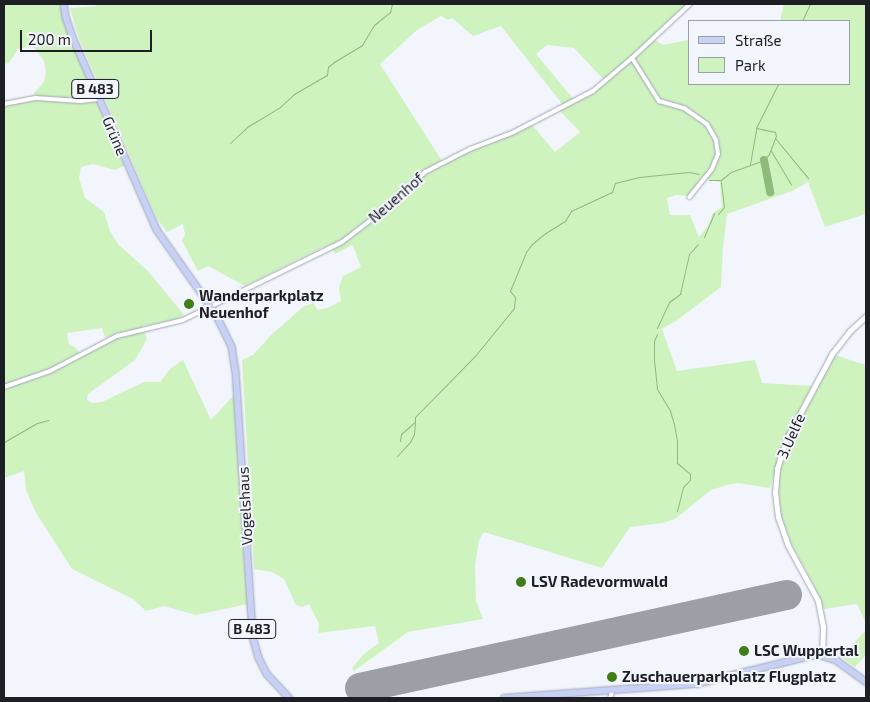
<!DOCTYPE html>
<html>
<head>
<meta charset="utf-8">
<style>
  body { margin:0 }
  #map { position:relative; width:870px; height:702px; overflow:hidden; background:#f2f5fc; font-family:"Exo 2",sans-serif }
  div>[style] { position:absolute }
  .green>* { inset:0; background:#cff3bf }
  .stream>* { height:1px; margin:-0.5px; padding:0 0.5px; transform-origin:0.5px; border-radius:0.5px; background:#8eba7b }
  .river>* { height:8px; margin:-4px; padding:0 4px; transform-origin:4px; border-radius:4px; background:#8eba7b }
  .runway>* { height:30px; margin:-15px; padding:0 15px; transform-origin:15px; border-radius:15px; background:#9c9fa6 }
  .roads { filter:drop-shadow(0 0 1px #9fa4b6) drop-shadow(0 0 1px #9fa4b6) }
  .minor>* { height:4px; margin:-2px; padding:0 2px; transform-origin:2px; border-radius:2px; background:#fff }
  .tertiary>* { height:4.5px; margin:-2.25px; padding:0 2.25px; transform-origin:2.25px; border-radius:2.25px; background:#fff }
  .primary>* { height:5.5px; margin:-2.75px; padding:0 2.75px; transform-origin:2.75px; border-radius:2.75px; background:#c7d1f6 }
  .dots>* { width:14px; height:14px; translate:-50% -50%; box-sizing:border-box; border:2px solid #f2f5fc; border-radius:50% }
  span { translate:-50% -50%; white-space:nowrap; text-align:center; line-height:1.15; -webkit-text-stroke:4px #f2f5fc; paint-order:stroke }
  .shield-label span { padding:1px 4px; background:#f2f5fc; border:1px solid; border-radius:4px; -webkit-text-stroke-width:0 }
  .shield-label { font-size:14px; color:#1d1f25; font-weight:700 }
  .street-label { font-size:15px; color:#1d1f25 }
  .poi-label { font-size:15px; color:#1d1f25; font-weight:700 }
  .left { translate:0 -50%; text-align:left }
  .frame { position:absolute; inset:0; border:5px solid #1d1f25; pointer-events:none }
  .legend { position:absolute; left:688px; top:20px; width:162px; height:65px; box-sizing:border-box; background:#f2f5fc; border:1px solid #9d9fa6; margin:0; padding:6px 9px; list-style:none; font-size:15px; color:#1d1f25 }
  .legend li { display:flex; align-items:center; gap:10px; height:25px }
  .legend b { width:25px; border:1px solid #9d9fa6 }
  .scale { position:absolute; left:20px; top:30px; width:132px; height:22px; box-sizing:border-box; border:2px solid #1d1f25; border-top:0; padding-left:6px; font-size:15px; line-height:18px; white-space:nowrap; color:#1d1f25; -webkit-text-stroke:4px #f2f5fc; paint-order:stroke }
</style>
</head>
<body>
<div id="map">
  <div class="green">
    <div style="clip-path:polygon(evenodd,4px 4px,60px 4px,64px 23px,124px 166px,115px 170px,93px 164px,81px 167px,79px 178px,85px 198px,104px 212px,110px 231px,118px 244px,148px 271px,184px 315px,172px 321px,142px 326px,147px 339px,135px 360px,88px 394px,87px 400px,92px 403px,102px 402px,144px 382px,160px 382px,170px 369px,183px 360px,211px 420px,234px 395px,244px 565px,248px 604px,196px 615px,164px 606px,146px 611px,133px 599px,72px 569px,35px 511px,26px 490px,24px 471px,4px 478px,4px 103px,36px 99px,34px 93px,44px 82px,46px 72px,44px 61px,33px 46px,18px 49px,9px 63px,4px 64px,4px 4px,102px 328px,105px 338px,120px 332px,121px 336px,64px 366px,80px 354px,76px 348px,69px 344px,67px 333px,102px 328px)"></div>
    <div style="clip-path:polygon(96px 4px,684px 4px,686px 6px,605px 81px,574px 48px,547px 45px,536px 54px,574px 100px,563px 105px,501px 26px,473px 36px,452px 18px,448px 20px,441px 16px,417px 30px,380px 64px,442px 161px,407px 185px,409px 188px,437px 167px,455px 158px,532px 125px,555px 152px,580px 132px,559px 110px,593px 92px,632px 60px,651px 92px,658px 101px,684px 108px,706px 124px,715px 140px,717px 156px,708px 174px,695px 190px,689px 196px,677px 195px,667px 198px,670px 215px,690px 215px,699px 237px,708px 226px,713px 213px,722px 207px,720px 182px,706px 179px,718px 156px,719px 145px,707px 124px,681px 105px,664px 102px,657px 98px,633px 58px,653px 39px,663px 45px,689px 40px,689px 84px,849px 84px,849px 21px,780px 21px,784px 4px,866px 4px,866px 214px,825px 227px,808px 182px,792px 191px,727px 214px,723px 247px,721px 287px,676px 321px,652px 334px,662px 329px,677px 371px,755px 360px,762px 383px,812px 386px,784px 441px,770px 488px,738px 483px,727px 485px,711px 490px,675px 519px,663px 523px,630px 527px,602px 568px,484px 532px,479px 540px,475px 565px,476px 601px,483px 619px,408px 632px,354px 671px,352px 668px,364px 654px,379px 643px,375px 626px,318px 633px,319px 624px,309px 604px,302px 607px,296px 605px,284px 579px,272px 572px,254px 569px,242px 360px,253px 355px,271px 335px,303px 307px,313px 303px,318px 310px,327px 308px,341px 301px,339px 288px,343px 276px,361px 267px,355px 251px,352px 245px,335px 254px,330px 244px,245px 286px,208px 266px,198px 271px,182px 241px,185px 234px,183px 224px,167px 232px,156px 217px,78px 36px,70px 8px,96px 6px)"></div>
    <div style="clip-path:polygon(835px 355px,866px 365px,866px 623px,857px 604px,824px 609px,814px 585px,792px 545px,780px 512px,778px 486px,784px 452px)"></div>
    <div style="clip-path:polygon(866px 630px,866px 655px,855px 667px,841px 657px)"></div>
  </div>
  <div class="stream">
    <div style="left:802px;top:21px;width:19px;rotate:-65deg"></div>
    <div style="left:775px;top:138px;width:52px;rotate:50.5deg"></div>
    <div style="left:230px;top:143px;width:23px;rotate:-43deg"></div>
    <div style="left:247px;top:127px;width:39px;rotate:-31deg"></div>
    <div style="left:280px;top:107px;width:19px;rotate:-43deg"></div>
    <div style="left:294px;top:94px;width:38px;rotate:-30deg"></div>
    <div style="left:327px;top:75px;width:8px;rotate:-83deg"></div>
    <div style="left:328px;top:67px;width:8px;rotate:-40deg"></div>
    <div style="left:334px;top:62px;width:33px;rotate:-31deg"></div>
    <div style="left:362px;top:45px;width:23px;rotate:-59deg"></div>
    <div style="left:374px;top:25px;width:21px;rotate:-39deg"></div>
    <div style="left:390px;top:12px;width:8px;rotate:-76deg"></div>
    <div style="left:771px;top:151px;width:39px;rotate:59deg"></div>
    <div style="left:750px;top:164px;width:36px;rotate:-80deg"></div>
    <div style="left:709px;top:180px;width:12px"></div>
    <div style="left:721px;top:180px;width:13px;rotate:-39deg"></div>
    <div style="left:731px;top:172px;width:35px;rotate:-20deg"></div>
    <div style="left:764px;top:160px;width:8px;rotate:-50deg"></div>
    <div style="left:769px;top:154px;width:19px;rotate:-69deg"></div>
    <div style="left:776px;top:136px;width:4px;rotate:-104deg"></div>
    <div style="left:775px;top:132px;width:19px;rotate:-168deg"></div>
    <div style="left:756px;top:128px;width:49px;rotate:-63.4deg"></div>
    <div style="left:718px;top:214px;width:9px;rotate:-49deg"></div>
    <div style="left:724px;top:207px;width:26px;rotate:-97deg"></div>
    <div style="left:704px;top:237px;width:26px;rotate:-67deg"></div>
    <div style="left:657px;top:328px;width:29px;rotate:-65deg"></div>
    <div style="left:669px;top:302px;width:14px;rotate:-36deg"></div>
    <div style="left:680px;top:294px;width:41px;rotate:-77.3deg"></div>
    <div style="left:689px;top:254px;width:13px;rotate:-48deg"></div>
    <div style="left:657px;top:334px;width:8px;rotate:113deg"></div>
    <div style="left:654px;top:341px;width:19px;rotate:90deg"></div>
    <div style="left:654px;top:360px;width:29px;rotate:84deg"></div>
    <div style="left:657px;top:389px;width:26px;rotate:59deg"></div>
    <div style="left:670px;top:411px;width:14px;rotate:73deg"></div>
    <div style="left:674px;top:424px;width:17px;rotate:80deg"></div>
    <div style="left:677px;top:441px;width:22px;rotate:90deg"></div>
    <div style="left:677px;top:463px;width:17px;rotate:40deg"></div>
    <div style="left:690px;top:474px;width:6px;rotate:90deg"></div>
    <div style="left:690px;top:480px;width:10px;rotate:135deg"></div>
    <div style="left:683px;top:487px;width:25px;rotate:104deg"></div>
    <div style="left:400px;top:441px;width:7px;rotate:-82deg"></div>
    <div style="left:401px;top:434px;width:18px;rotate:-41deg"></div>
    <div style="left:415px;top:422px;width:5px;rotate:-90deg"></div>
    <div style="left:415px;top:417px;width:86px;rotate:-45.5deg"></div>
    <div style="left:475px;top:356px;width:62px;rotate:-50.9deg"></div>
    <div style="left:514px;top:308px;width:11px;rotate:-85deg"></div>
    <div style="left:515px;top:297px;width:8px;rotate:-130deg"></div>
    <div style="left:510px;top:291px;width:42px;rotate:-67.7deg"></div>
    <div style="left:526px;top:252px;width:9px;rotate:-54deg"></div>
    <div style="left:531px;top:245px;width:17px;rotate:-40deg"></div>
    <div style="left:544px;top:234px;width:25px;rotate:-32deg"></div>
    <div style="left:565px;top:221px;width:12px;rotate:-59deg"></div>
    <div style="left:571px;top:211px;width:45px;rotate:-24.9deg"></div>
    <div style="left:612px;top:192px;width:9px;rotate:-72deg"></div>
    <div style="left:615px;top:183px;width:25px;rotate:-14deg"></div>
    <div style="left:639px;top:177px;width:50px;rotate:-5.7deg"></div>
    <div style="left:689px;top:172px;width:10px;rotate:11deg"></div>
    <div style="left:4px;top:442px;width:38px;rotate:-30deg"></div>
    <div style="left:37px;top:423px;width:12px;rotate:-14deg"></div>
    <div style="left:397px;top:456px;width:19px;rotate:-47deg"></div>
    <div style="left:410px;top:442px;width:9px;rotate:-63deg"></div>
    <div style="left:414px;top:434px;width:11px;rotate:-85deg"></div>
  </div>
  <div class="river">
    <div style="left:764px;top:160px;width:33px;rotate:79deg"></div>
  </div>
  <div class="runway">
    <div style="left:360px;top:688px;width:437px;rotate:-12.3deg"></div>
  </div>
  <div class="roads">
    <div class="minor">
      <div style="left:632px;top:58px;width:51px;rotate:57.9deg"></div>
      <div style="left:659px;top:101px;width:26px;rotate:16deg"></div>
      <div style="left:684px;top:108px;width:28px;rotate:35deg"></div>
      <div style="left:707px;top:124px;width:18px;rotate:61deg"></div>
      <div style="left:716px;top:140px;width:14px;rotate:82deg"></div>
      <div style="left:718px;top:154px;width:16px;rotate:112deg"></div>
      <div style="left:712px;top:169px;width:36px;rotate:129deg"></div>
      <div style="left:4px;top:104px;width:33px;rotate:-11deg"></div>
      <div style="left:36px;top:98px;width:44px;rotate:3.9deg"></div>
      <div style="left:80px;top:101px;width:19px;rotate:-6deg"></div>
      <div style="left:4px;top:387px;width:49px;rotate:-19.2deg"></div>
      <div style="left:50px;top:371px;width:76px;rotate:-27.6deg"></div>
      <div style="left:117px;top:336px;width:68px;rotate:-13.6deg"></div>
      <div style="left:183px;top:320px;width:177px;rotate:-26.1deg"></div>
      <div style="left:342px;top:242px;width:48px;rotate:-37.3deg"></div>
      <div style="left:380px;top:213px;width:61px;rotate:-42.3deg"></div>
      <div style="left:425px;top:172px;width:51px;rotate:-27.1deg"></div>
      <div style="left:470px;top:149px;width:45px;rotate:-20.9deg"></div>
      <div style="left:512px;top:133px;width:91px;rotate:-27.4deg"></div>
      <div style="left:593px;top:91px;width:51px;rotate:-40.2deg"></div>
      <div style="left:632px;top:58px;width:79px;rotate:-43deg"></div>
      <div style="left:610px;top:698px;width:9px;rotate:-72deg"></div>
    </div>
    <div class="tertiary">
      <div style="left:822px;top:656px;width:29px;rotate:-88deg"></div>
      <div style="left:823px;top:627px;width:26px;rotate:-101deg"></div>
      <div style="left:818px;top:601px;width:63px;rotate:-118.6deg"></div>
      <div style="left:788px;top:546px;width:31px;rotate:-109deg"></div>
      <div style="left:778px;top:517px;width:24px;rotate:-97deg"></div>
      <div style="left:775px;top:493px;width:24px;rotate:-85deg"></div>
      <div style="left:777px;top:469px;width:30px;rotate:-73deg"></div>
      <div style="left:786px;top:440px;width:98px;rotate:-61.9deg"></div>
      <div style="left:832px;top:354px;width:29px;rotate:-52deg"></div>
      <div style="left:850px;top:331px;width:22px;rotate:-43deg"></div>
    </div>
    <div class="primary">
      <div style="left:64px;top:4px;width:13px;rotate:81deg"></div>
      <div style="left:66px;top:17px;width:24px;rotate:71deg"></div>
      <div style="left:74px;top:40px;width:207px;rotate:66.4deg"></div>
      <div style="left:157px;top:230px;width:103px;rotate:54.9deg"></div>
      <div style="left:216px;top:314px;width:37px;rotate:64deg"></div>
      <div style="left:232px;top:347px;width:24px;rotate:81deg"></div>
      <div style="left:236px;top:371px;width:267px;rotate:86.3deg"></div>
      <div style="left:253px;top:637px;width:22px;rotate:74deg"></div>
      <div style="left:259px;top:658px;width:18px;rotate:63deg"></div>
      <div style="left:267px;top:674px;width:33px;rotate:47deg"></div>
      <div style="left:504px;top:698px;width:193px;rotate:-4.2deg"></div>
      <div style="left:696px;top:684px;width:118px;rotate:-13.7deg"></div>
      <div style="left:811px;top:656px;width:11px"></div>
      <div style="left:822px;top:656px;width:15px;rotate:16deg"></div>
      <div style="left:836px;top:660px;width:37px;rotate:36deg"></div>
    </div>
  </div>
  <div class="dots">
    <div style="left:189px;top:304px;background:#407d19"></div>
    <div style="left:521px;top:582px;background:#407d19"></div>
    <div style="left:744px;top:651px;background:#407d19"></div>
    <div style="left:612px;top:677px;background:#407d19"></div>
  </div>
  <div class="shield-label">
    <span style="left:95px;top:89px">B 483</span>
    <span style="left:252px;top:629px">B 483</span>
  </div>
  <div class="street-label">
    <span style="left:115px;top:136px;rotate:67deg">Grüne</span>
    <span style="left:396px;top:198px;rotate:-41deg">Neuenhof</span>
    <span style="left:791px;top:436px;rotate:-66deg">3.Uelfe</span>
    <span style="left:245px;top:506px;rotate:-93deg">Vogelshaus</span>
  </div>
  <div class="poi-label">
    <span class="left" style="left:199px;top:304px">Wanderparkplatz<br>Neuenhof</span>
    <span class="left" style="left:531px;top:582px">LSV Radevormwald</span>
    <span class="left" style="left:754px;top:651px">LSC Wuppertal</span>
    <span class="left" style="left:622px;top:677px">Zuschauerparkplatz Flugplatz</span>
  </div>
  <div class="frame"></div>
  <ul class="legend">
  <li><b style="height:6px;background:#c7d1f6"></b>Straße</li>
  <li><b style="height:14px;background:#cff3bf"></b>Park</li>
  </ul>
  <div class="scale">200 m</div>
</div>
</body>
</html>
